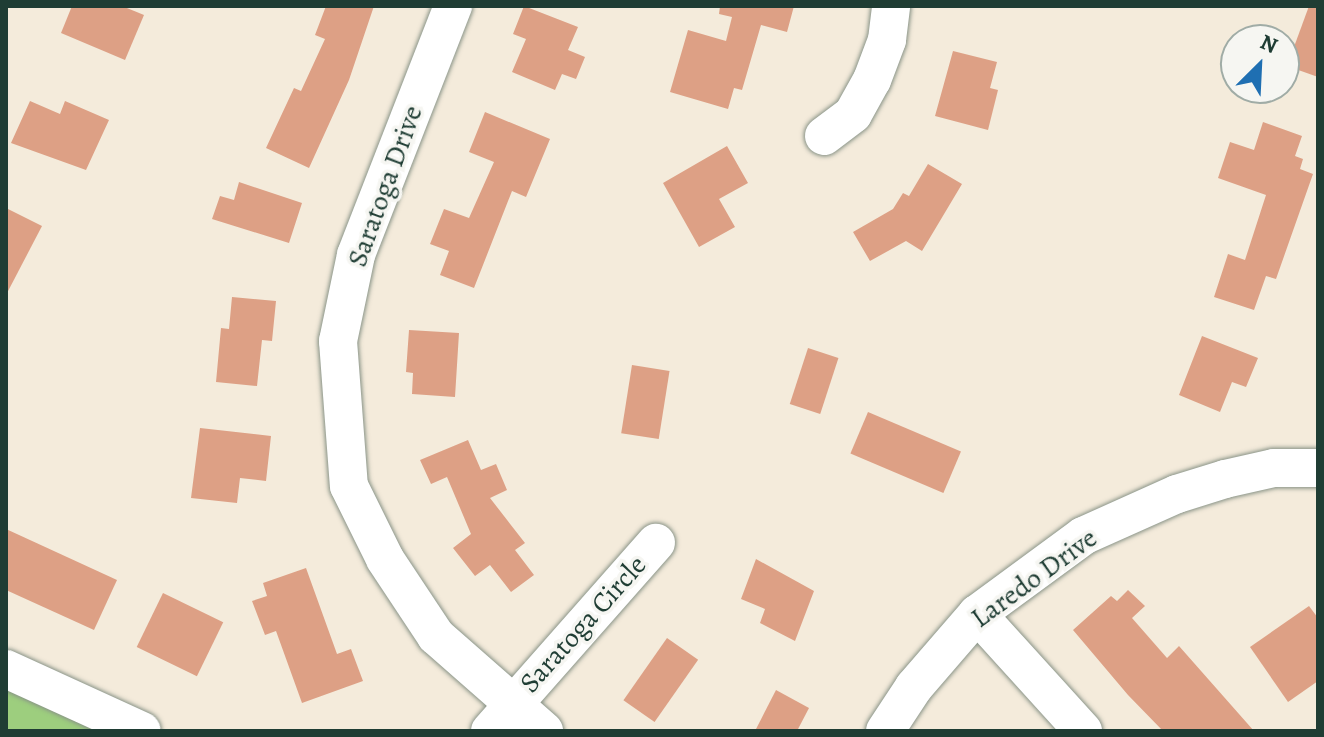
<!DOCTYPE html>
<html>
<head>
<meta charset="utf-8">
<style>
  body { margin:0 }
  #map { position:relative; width:1324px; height:737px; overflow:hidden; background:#f4ebdb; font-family:Alegreya,serif }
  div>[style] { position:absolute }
  .green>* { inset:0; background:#9dce7e }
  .building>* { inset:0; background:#dda085; transform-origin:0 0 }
  .roads { filter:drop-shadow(0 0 2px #8a9488) drop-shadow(0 0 2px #8a9488) }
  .minor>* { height:38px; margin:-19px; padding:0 19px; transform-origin:19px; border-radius:19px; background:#fff }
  span { translate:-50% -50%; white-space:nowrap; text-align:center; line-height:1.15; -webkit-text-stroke:7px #f6f6f2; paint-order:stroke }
  .street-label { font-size:28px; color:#1f3d34 }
  .frame { position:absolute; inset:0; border:8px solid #1f3d34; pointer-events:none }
  .north { position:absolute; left:1220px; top:24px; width:80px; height:80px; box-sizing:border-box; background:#f6f6f2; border:2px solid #a0aca6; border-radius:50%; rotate:24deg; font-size:22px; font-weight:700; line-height:32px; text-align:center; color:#1f3d34 }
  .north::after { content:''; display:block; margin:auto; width:28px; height:36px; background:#1f6fb2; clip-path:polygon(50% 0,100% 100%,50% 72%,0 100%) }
</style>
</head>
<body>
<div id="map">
  <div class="green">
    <div style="clip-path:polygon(6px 669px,145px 731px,6px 731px)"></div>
  </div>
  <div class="building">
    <div style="clip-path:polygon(72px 6px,122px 6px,144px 15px,125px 60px,61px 33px)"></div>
    <div style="clip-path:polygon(326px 6px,374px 6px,349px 80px,309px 168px,266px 148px,294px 88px,301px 91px,325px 39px,315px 35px)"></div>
    <div style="clip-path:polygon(524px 6px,578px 27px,568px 50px,585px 57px,576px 79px,562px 74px,555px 90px,512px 72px,526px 39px,513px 34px)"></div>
    <div style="clip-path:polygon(720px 6px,794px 6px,787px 32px,761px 25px,742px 90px,734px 88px,728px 109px,670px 92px,688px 30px,726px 41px,732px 17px,719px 14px)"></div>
    <div style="clip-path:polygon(1309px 6px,1318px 6px,1318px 77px,1287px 66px)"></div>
    <div style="clip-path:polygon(953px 51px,997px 62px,990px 88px,998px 90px,988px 130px,935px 116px)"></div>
    <div style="clip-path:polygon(30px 101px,60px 114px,65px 101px,109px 120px,86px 170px,11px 143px)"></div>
    <div style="clip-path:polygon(485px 112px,550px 139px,526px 197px,512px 191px,474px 288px,440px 275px,449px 251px,430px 244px,444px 209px,469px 218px,494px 162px,469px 152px)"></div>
    <div style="clip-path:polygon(1263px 122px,1302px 136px,1295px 156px,1303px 159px,1300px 169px,1313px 174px,1276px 279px,1266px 276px,1254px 310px,1214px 297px,1228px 254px,1245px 260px,1266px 195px,1218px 178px,1230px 142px,1254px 150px)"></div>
    <div style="clip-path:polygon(727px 146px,748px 183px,719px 199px,735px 227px,699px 247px,663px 183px)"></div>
    <div style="clip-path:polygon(928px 164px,962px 184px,922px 251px,906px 241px,870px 261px,853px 232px,893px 209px,903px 193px,909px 196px)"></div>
    <div style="clip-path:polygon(239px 182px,302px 203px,289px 243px,212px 219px,220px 196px,234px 200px)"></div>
    <div style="clip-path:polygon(6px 208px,42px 226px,6px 295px)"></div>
    <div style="clip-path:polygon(232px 297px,276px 301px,272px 341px,262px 340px,257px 386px,216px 382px,221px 328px,229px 329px)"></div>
    <div style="clip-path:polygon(409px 330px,459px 333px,455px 397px,412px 394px,413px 373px,406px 372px)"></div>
    <div style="clip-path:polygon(1202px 336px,1258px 358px,1246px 387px,1232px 382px,1220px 412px,1179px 395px)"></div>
    <div style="left:808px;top:348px;width:32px;height:59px;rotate:18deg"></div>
    <div style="left:632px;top:365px;width:38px;height:69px;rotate:9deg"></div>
    <div style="left:868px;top:412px;width:101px;height:45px;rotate:23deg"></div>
    <div style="clip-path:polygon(200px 428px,271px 436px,266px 481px,240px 478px,237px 503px,191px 498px)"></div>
    <div style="clip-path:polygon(468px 440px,481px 470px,496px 464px,507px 490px,490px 498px,525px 543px,515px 550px,534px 575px,511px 592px,490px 565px,475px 576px,453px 548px,471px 534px,447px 477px,431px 484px,420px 460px)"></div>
    <div style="clip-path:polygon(6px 529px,117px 580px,94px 630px,6px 590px)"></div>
    <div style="clip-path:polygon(756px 559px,814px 591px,795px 641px,760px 623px,765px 609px,741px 599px)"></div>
    <div style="clip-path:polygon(306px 568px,337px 654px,351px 649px,363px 681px,302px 703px,276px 631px,265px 635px,252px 601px,267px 596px,263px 583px)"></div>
    <div style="clip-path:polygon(1128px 590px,1145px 606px,1132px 618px,1167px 658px,1179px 646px,1254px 731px,1163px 731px,1128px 695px,1073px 630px,1111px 596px,1117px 601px)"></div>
    <div style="left:163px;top:593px;width:67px;height:60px;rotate:26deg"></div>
    <div style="clip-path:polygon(1309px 606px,1318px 618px,1318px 681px,1288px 702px,1250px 647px)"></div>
    <div style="left:667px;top:638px;width:38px;height:76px;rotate:35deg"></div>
    <div style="clip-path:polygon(776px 690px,809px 708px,797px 731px,755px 731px)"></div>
  </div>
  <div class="roads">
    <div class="minor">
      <div style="left:453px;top:6px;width:267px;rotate:111.3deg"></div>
      <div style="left:356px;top:255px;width:88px;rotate:101.8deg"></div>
      <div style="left:338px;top:341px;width:145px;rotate:85.7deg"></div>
      <div style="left:349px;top:486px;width:81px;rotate:63.7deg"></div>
      <div style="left:385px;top:559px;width:92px;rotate:56.5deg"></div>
      <div style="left:436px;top:636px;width:144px;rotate:41.3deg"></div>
      <div style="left:824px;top:136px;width:36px;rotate:-37deg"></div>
      <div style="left:853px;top:114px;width:39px;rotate:-61deg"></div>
      <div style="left:872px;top:80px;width:43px;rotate:-69.4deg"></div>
      <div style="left:887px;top:40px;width:34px;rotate:-83deg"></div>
      <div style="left:977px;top:614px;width:158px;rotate:47.8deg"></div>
      <div style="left:6px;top:669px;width:149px;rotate:24.5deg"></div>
      <div style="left:490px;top:731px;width:251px;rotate:-48.6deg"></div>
      <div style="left:885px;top:731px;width:53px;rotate:-56.6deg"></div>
      <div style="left:914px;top:687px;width:96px;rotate:-49.2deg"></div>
      <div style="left:977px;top:614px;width:132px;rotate:-36.3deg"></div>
      <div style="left:1083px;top:536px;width:103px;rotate:-24.1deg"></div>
      <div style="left:1177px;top:494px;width:50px;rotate:-17.4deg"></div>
      <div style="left:1225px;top:479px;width:50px;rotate:-12.7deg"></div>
      <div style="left:1274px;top:468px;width:44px"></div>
    </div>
  </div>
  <div class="street-label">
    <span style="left:385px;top:186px;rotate:-70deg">Saratoga Drive</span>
    <span style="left:1034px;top:578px;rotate:-36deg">Laredo Drive</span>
    <span style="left:583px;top:624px;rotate:-48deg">Saratoga Circle</span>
  </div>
  <div class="frame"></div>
  <div class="north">N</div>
</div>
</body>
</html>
